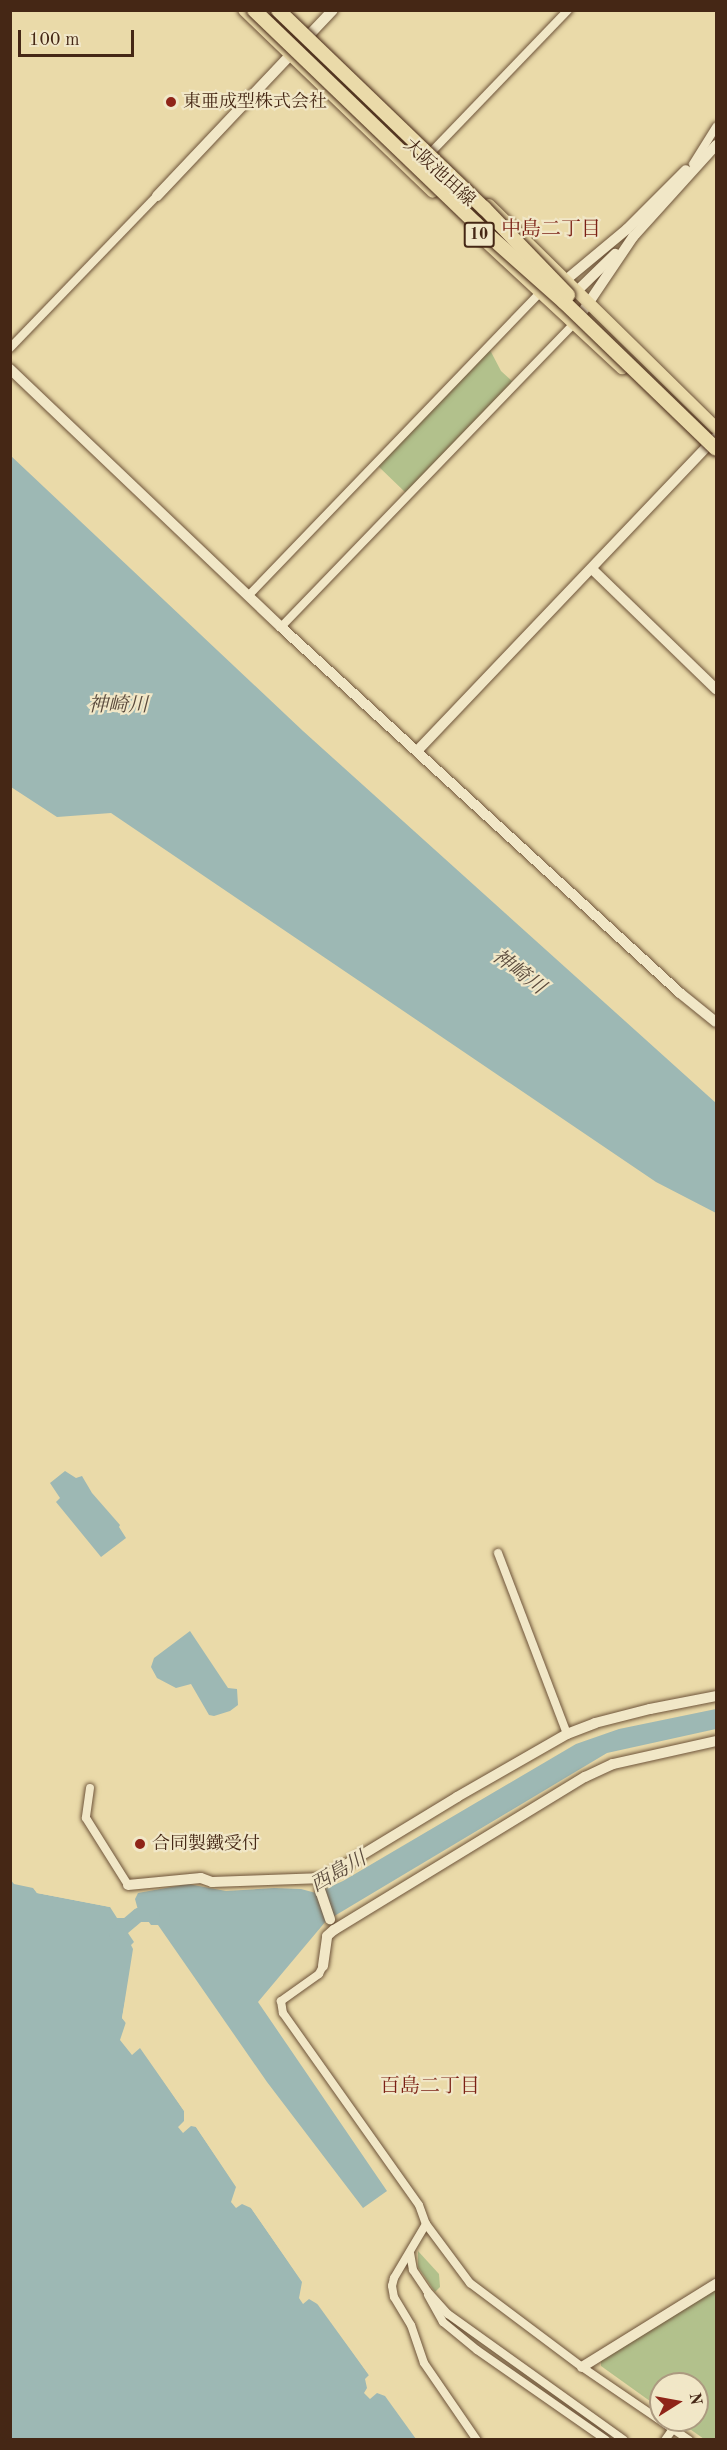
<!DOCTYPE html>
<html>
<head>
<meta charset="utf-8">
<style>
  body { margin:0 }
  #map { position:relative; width:727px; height:2450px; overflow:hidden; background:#eadaa9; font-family:"Old Standard TT","Noto Serif JP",serif }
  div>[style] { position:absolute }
  .green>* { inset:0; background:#b2c18c }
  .water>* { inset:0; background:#9db8b4 }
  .pier>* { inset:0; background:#eadaa9 }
  .river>* { height:14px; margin:-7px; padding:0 7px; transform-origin:7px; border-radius:7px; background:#9db8b4 }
  .roads { filter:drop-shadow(0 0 2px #6e543a) drop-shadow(0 0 2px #6e543a) }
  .street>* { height:8px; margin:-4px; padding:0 4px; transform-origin:4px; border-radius:4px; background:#f1e7c7 }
  .secondary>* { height:10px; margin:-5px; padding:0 5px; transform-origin:5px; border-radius:5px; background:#f1e7c7 }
  .primary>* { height:12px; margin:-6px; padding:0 6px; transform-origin:6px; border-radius:6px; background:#eadaa9 }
  .highway>* { height:14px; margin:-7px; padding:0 7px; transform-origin:7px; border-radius:7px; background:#eadaa9 }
  .bridges { filter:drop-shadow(0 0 2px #452715) drop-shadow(0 0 2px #452715) }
  .highway-bridge>* { height:14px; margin:-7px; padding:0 7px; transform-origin:7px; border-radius:7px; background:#eadaa9 }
  .dots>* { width:16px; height:16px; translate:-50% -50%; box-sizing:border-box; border:3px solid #f1e7c7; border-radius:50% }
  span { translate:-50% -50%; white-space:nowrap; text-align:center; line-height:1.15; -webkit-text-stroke:4.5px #f1e7c7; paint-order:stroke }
  .shield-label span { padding:2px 4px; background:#f1e7c7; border:2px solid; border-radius:4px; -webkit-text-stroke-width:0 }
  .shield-label { font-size:16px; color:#452715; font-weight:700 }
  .poi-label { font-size:18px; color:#452715 }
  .left { translate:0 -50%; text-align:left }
  .street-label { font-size:18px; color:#452715 }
  .neighbourhood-label { font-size:20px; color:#7a1f14 }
  .water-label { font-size:20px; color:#5b4b3d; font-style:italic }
  .frame { position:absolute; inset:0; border:12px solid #452715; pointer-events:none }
  .north { position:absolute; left:649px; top:2372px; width:60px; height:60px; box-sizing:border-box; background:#f1e7c7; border:2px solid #ac9a80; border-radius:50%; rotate:79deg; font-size:16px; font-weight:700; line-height:24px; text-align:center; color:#452715 }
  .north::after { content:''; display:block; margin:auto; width:21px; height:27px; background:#8f2418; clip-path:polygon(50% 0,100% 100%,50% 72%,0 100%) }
  .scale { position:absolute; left:18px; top:30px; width:116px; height:27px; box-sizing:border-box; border:3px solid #452715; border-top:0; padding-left:8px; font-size:18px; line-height:21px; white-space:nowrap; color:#452715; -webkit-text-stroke:4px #f1e7c7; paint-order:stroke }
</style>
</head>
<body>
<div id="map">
  <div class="green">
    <div style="clip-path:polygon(490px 350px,501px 371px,513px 382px,406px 493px,378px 466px)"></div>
    <div style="clip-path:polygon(418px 2251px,439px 2274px,440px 2287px,435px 2292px,418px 2267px)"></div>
    <div style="clip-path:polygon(716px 2289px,716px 2439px,704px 2439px,677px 2420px,697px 2420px,697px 2384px,661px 2384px,661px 2409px,601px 2366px,601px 2359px)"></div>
  </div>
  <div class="water">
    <div style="clip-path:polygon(10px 455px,303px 731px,716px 1103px,716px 1213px,656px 1182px,111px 813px,57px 817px,11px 787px)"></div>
    <div style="clip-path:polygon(65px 1471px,76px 1478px,82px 1476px,92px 1493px,120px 1525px,119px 1527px,126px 1538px,101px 1557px,56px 1502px,60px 1498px,50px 1483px)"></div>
    <div style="clip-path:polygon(190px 1631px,228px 1688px,237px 1689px,238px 1705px,230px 1711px,214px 1716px,209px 1715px,191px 1684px,176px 1688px,157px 1678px,151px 1667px,154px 1658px)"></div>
    <div style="clip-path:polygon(716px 1709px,716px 1729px,607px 1753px,326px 1921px,258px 2002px,387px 2191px,363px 2208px,267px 2082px,158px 1925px,151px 1925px,146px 1918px,137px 1921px,132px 1913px,138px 1910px,135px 1899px,138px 1893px,188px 1884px,226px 1891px,274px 1888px,301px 1889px,316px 1893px,343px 1881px,576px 1744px,619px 1729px)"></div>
    <div style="clip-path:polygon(10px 1879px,14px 1884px,33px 1888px,37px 1893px,110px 1907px,117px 1918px,125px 1918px,130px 1927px,128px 1933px,134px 1942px,131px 1945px,133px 1949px,122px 2018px,126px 2022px,120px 2040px,132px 2055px,140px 2048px,184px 2111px,184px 2121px,178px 2127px,183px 2133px,191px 2126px,196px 2127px,236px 2187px,231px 2202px,236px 2208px,242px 2204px,251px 2208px,302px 2282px,299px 2298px,303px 2304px,309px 2299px,319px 2305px,369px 2375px,365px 2379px,367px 2388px,364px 2393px,370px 2399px,377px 2393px,385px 2396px,416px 2439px,11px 2439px)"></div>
  </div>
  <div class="pier">
    <div style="clip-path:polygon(31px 1884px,39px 1890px,111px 1904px,110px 1907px,37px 1893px)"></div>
    <div style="clip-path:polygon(135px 1947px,125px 2017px,128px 2026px,122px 2018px)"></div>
    <div style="clip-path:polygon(139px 2045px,143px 2046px,187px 2109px,187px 2115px)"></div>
    <div style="clip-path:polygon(194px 2124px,198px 2125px,239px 2185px,238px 2189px)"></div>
    <div style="clip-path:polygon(249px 2205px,254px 2206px,304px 2280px,304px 2284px)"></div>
    <div style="clip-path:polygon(313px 2298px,321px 2304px,372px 2373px,371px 2378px)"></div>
  </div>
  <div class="river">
    <div style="left:116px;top:1934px;width:30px;rotate:-40deg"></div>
    <div style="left:139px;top:1915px;width:14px"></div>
  </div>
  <div class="roads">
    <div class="street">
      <div style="left:693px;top:164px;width:44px;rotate:-58.1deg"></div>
      <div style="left:415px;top:169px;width:221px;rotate:-46.1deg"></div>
      <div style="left:10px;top:348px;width:211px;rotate:-46deg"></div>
      <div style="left:249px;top:595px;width:422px;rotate:-46.1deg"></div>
      <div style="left:281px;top:627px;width:423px;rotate:-46deg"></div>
      <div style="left:498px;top:1553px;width:194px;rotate:69.1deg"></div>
      <div style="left:90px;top:1788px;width:30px;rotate:98deg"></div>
      <div style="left:86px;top:1818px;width:79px;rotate:57.9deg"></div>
      <div style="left:323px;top:1966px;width:9px;rotate:117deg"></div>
      <div style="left:319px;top:1974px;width:47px;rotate:144.6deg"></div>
      <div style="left:281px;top:2001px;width:12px;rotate:81deg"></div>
      <div style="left:283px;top:2013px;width:235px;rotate:54.7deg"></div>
      <div style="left:419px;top:2205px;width:20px;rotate:70deg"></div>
      <div style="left:426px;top:2224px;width:63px;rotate:120.7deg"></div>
      <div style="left:394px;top:2278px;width:8px;rotate:104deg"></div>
      <div style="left:392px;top:2286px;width:11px;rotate:80deg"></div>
      <div style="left:394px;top:2297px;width:33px;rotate:59deg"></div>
      <div style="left:411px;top:2325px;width:40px;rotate:71.1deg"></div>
      <div style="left:424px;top:2363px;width:93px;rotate:55.5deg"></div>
      <div style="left:426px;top:2224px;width:74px;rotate:53.3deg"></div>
      <div style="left:470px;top:2283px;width:140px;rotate:36.9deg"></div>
      <div style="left:582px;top:2367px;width:130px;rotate:34.3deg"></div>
      <div style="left:410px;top:2253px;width:17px;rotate:80deg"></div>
      <div style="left:413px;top:2270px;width:25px;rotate:56deg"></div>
      <div style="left:427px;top:2291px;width:31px;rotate:48deg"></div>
      <div style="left:448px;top:2314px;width:216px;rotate:35.6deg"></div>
      <div style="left:428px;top:2295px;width:31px;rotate:61deg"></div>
      <div style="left:443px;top:2322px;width:44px;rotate:39.5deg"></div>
      <div style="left:477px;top:2350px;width:157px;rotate:34.9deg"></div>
      <div style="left:665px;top:2440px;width:14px;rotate:-54deg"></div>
    </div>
    <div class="secondary">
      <div style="left:157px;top:196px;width:256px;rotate:-46.6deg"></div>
      <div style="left:567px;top:279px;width:78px;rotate:-39.8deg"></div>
      <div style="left:627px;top:229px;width:83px;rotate:-45deg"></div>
      <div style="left:569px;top:295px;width:10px;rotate:-29deg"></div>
      <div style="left:578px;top:290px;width:52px;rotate:-44.2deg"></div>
      <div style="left:575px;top:323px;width:104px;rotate:-56deg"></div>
      <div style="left:633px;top:237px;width:124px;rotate:-47.9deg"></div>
      <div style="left:10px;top:369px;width:374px;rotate:43.6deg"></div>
      <div style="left:281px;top:627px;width:541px;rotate:42.53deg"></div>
      <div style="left:680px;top:993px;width:46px;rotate:38.9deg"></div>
      <div style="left:592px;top:569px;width:173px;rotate:44.1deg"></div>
      <div style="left:418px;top:750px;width:432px;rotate:-46.4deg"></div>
      <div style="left:128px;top:1885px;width:73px;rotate:-5.5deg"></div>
      <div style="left:201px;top:1878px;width:12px;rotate:20deg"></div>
      <div style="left:212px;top:1882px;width:112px;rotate:-2deg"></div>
      <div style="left:324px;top:1878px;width:156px;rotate:-31.3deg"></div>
      <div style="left:457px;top:1797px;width:127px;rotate:-29.8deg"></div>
      <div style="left:567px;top:1734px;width:30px;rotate:-21deg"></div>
      <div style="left:595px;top:1723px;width:57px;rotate:-14.3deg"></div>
      <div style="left:650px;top:1709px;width:67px;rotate:-11.1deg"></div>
      <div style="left:320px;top:1890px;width:31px;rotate:71deg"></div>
      <div style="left:323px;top:1966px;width:30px;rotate:-82deg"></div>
      <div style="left:327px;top:1936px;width:9px;rotate:-41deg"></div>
      <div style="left:334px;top:1930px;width:294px;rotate:-31.4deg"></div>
      <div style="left:585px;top:1777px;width:31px;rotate:-25deg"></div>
      <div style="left:613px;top:1764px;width:106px;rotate:-12.6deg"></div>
      <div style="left:582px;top:2367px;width:158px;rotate:-31.8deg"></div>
    </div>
    <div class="primary">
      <div style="left:244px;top:10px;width:262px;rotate:43.9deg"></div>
      <div style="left:489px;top:205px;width:318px;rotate:44.5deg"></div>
      <div style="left:483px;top:239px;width:190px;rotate:42.9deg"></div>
    </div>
    <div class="highway">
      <div style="left:267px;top:10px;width:49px;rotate:44.2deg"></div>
      <div style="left:491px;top:228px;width:23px;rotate:47deg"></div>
    </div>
  </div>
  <div class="bridges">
    <div class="highway-bridge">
      <div style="left:254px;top:10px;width:308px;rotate:43.9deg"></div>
      <div style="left:476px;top:224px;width:118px;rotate:41.6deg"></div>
      <div style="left:564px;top:302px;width:211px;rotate:44deg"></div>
      <div style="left:278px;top:10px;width:286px;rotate:43.9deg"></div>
      <div style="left:484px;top:208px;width:121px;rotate:46deg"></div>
    </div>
  </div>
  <div class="dots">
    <div style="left:171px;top:102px;background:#8f2418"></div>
    <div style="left:140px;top:1844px;background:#8f2418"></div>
  </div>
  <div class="shield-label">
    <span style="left:479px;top:235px">10</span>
  </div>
  <div class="poi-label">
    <span class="left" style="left:183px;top:102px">東亜成型株式会社</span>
    <span class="left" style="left:152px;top:1844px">合同製鐵受付</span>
  </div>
  <div class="street-label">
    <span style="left:439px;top:173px;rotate:43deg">大阪池田線</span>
  </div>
  <div class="neighbourhood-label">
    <span style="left:551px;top:230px">中島二丁目</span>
    <span style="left:430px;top:2087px">百島二丁目</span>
  </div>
  <div class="water-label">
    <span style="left:118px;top:706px">神崎川</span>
    <span style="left:518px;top:973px;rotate:37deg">神崎川</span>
    <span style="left:339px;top:1873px;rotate:-30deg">西島川</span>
  </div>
  <div class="frame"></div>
  <div class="north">N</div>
  <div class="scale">100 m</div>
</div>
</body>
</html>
